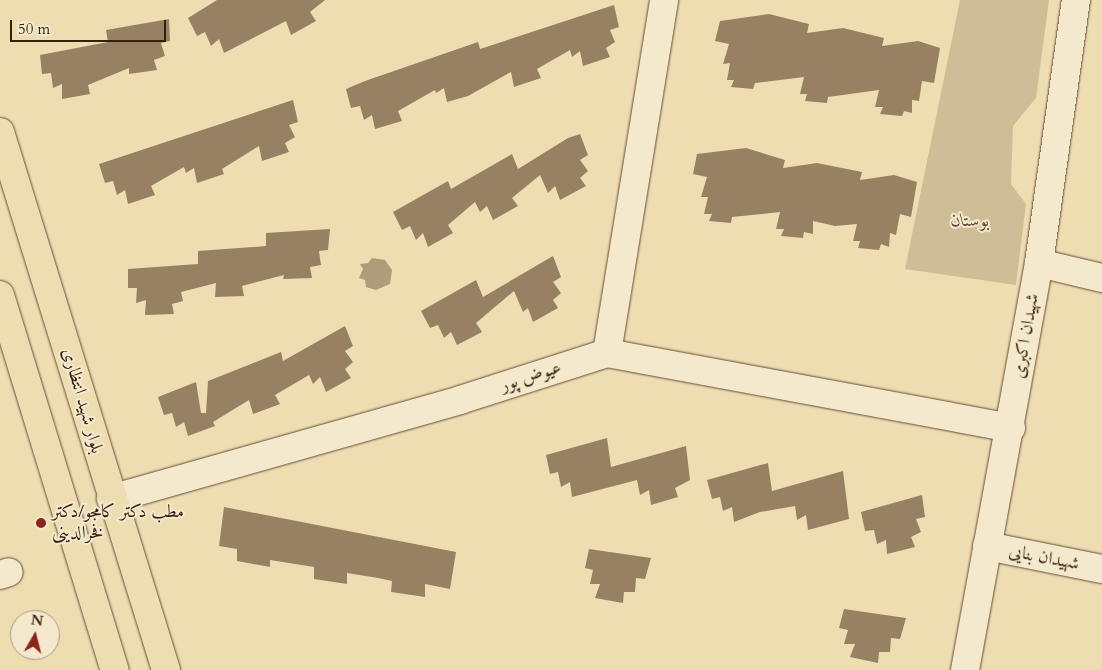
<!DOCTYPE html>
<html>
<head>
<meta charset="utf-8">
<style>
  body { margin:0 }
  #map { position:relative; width:1102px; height:670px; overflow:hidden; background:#eeddb1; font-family:Cardo,Amiri,serif }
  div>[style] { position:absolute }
  .green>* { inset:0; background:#cfbd95 }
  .water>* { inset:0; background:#af9c7a }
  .building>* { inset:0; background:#968263 }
  .roads { filter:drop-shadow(0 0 1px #644e37) drop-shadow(0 0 1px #644e37) }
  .minor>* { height:28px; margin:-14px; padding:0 14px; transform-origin:14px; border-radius:14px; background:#f4e9cc }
  .major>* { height:28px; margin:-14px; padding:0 14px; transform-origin:14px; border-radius:14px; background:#eeddb1 }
  .dots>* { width:14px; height:14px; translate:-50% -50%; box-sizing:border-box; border:2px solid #f4e9cc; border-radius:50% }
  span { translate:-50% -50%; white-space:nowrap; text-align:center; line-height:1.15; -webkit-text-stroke:4px #f4e9cc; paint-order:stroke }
  .park-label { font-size:18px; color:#5c4630; font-style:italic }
  .street-label { font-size:18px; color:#361f0e }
  .poi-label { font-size:18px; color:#361f0e }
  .left { translate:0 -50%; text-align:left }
  .north { position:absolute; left:10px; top:610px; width:50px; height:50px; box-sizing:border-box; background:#f4e9cc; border:1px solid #a89880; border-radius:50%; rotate:8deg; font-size:14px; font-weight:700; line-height:20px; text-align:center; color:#361f0e }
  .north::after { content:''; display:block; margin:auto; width:18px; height:22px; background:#8f2418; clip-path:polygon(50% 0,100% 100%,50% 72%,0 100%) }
  .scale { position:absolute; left:10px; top:20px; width:156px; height:22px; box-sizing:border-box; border:2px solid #361f0e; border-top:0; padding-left:6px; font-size:15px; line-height:18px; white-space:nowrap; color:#361f0e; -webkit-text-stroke:4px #f4e9cc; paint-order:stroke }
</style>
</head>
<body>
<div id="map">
  <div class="green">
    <div style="clip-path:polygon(960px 0,1049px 0,1036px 98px,1013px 126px,1011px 184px,1026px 204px,1016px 285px,905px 269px)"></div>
  </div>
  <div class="water">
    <div style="clip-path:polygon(372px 258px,385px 260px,392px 270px,390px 284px,376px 290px,366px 287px,365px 280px,359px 278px,363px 269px,360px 264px,368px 263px)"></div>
  </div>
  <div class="building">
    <div style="clip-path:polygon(217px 0,325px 0,310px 12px,316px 21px,291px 35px,286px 21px,224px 53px,219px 39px,211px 46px,205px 32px,197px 36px,188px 18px)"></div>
    <div style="clip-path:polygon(614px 5px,619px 27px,610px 30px,615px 42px,606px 48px,610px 57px,583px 66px,580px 51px,572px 57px,570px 50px,537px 69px,541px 78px,514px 87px,511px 72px,468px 96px,447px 102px,444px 88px,436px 93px,435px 90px,398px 111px,402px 121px,375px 129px,372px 115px,364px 120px,360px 106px,351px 108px,346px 89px,365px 81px,478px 42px,480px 49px)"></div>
    <div style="clip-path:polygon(769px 14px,809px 24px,807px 33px,843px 28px,884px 38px,882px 46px,918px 41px,940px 48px,934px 83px,922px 81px,919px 101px,912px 100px,912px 113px,904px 111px,902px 116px,880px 114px,883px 107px,875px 107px,879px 90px,828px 97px,827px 103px,805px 101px,807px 94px,800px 94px,804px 77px,755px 83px,753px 89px,731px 87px,734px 80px,727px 80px,730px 63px,723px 64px,729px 44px,715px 41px,720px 21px)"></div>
    <div style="clip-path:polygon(169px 19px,170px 41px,161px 43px,165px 56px,154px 60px,157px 70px,129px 74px,129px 68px,88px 85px,90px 94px,62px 99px,62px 84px,53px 88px,51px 73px,42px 74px,40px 55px,108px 42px,106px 30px)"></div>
    <div style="clip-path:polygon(293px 100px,298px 122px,289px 125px,295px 137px,285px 143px,289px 152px,262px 161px,259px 146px,222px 169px,224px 174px,197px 183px,194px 168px,186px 173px,184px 167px,151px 186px,155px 195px,128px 204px,125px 190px,117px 195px,113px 181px,105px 183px,99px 164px)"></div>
    <div style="clip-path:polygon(580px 134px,588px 155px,580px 160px,588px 171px,580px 178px,586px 186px,560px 200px,555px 186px,548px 193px,540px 175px,512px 198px,518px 206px,493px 220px,487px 206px,480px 212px,475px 202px,448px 225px,453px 233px,428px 247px,423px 233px,416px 240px,410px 226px,402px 230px,393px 212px,448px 181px,451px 189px,512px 154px,518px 169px,568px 138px)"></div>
    <div style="clip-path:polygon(746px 148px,785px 160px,783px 168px,817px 163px,862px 172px,860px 180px,894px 175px,917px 182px,911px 217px,900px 214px,896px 235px,890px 233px,889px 247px,881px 244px,879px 250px,858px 248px,860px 241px,853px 241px,857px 224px,835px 226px,813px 221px,813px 234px,804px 232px,803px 238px,781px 236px,784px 229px,776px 229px,780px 212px,732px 217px,731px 223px,709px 221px,712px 214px,704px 214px,708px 197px,701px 197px,707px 177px,693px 174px,697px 154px)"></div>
    <div style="clip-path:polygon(330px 229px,328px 250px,319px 251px,321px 265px,310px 267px,312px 278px,283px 279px,284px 275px,242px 286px,244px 296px,215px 297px,216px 283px,181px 292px,183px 301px,172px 304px,174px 314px,145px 315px,146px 300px,136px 303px,137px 288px,128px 288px,128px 269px,198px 264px,198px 251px,266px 246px,266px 233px)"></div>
    <div style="clip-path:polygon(553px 256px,561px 277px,553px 282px,561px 293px,553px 300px,558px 308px,533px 322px,528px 308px,523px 312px,514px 291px,476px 323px,482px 332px,457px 345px,451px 332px,444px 338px,438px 325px,430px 328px,421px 311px,476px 280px,483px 297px)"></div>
    <div style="clip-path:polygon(345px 326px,353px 346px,345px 351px,353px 362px,345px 369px,351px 378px,326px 392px,320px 377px,313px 384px,309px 375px,275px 395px,280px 404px,253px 414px,249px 400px,213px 422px,215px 426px,188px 436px,184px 422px,176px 427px,172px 413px,164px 415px,158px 397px,196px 382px,201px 413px,206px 413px,208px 381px,281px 352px,283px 361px)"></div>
    <div style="clip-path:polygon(607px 438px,611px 467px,686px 446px,690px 480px,675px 488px,678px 497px,651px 505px,649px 490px,640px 495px,637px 480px,572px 497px,570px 482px,561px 487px,558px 472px,550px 474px,546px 455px)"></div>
    <div style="clip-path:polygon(768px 463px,772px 491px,843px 471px,849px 519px,808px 530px,806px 515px,797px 520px,795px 506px,760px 512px,734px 522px,732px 507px,723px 511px,720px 497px,712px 499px,707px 480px)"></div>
    <div style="clip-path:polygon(922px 495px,925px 517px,916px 519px,921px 532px,911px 537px,915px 547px,887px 554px,886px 540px,877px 544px,874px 530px,865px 531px,861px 512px)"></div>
    <div style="clip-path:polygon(224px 507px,456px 552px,450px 589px,425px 584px,425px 597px,391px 592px,392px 581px,378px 578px,347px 573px,347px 584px,314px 579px,314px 567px,270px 560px,270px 567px,237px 561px,237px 549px,219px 546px)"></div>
    <div style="clip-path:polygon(589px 549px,651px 558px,645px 579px,636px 578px,635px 592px,624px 592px,623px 603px,595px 598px,600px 584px,590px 584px,593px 570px,585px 568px)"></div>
    <div style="clip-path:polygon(844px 609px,906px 618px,900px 639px,891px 638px,890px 652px,879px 652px,878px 663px,850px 657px,855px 644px,844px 644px,848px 630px,839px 628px)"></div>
  </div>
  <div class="roads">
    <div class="minor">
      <div style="left:1039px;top:263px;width:65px;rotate:13.4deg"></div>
      <div style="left:607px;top:353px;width:358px;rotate:-80.8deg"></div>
      <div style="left:111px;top:499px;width:363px;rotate:-15.8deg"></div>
      <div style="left:460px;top:400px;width:154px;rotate:-17.7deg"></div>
      <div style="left:607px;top:353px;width:411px;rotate:10.5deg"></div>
      <div style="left:987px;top:546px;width:117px;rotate:11.3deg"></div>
      <div style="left:0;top:575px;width:9px;rotate:-18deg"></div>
      <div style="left:965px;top:670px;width:414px;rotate:-79.7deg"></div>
      <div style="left:1039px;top:263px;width:266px;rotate:-82deg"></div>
    </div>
    <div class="major">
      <div style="left:0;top:132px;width:563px;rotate:72.85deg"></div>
      <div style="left:0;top:295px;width:392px;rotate:73deg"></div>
    </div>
  </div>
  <div class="dots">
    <div style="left:41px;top:523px;background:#8f2418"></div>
  </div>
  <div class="park-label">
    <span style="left:970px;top:221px">بوستان</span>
  </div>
  <div class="street-label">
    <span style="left:1026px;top:336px;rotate:-80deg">شهیدان اکبری</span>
    <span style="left:531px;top:377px;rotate:-18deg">عیوض پور</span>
    <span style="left:82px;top:401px;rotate:74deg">بلوار شهید انتظاری</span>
    <span style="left:1044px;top:558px;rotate:11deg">شهیدان بنایی</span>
  </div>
  <div class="poi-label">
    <span class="left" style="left:52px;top:523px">مطب دکتر کامجو/دکتر<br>فخرالدینی</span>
  </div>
  <div class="north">N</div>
  <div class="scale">50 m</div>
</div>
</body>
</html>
